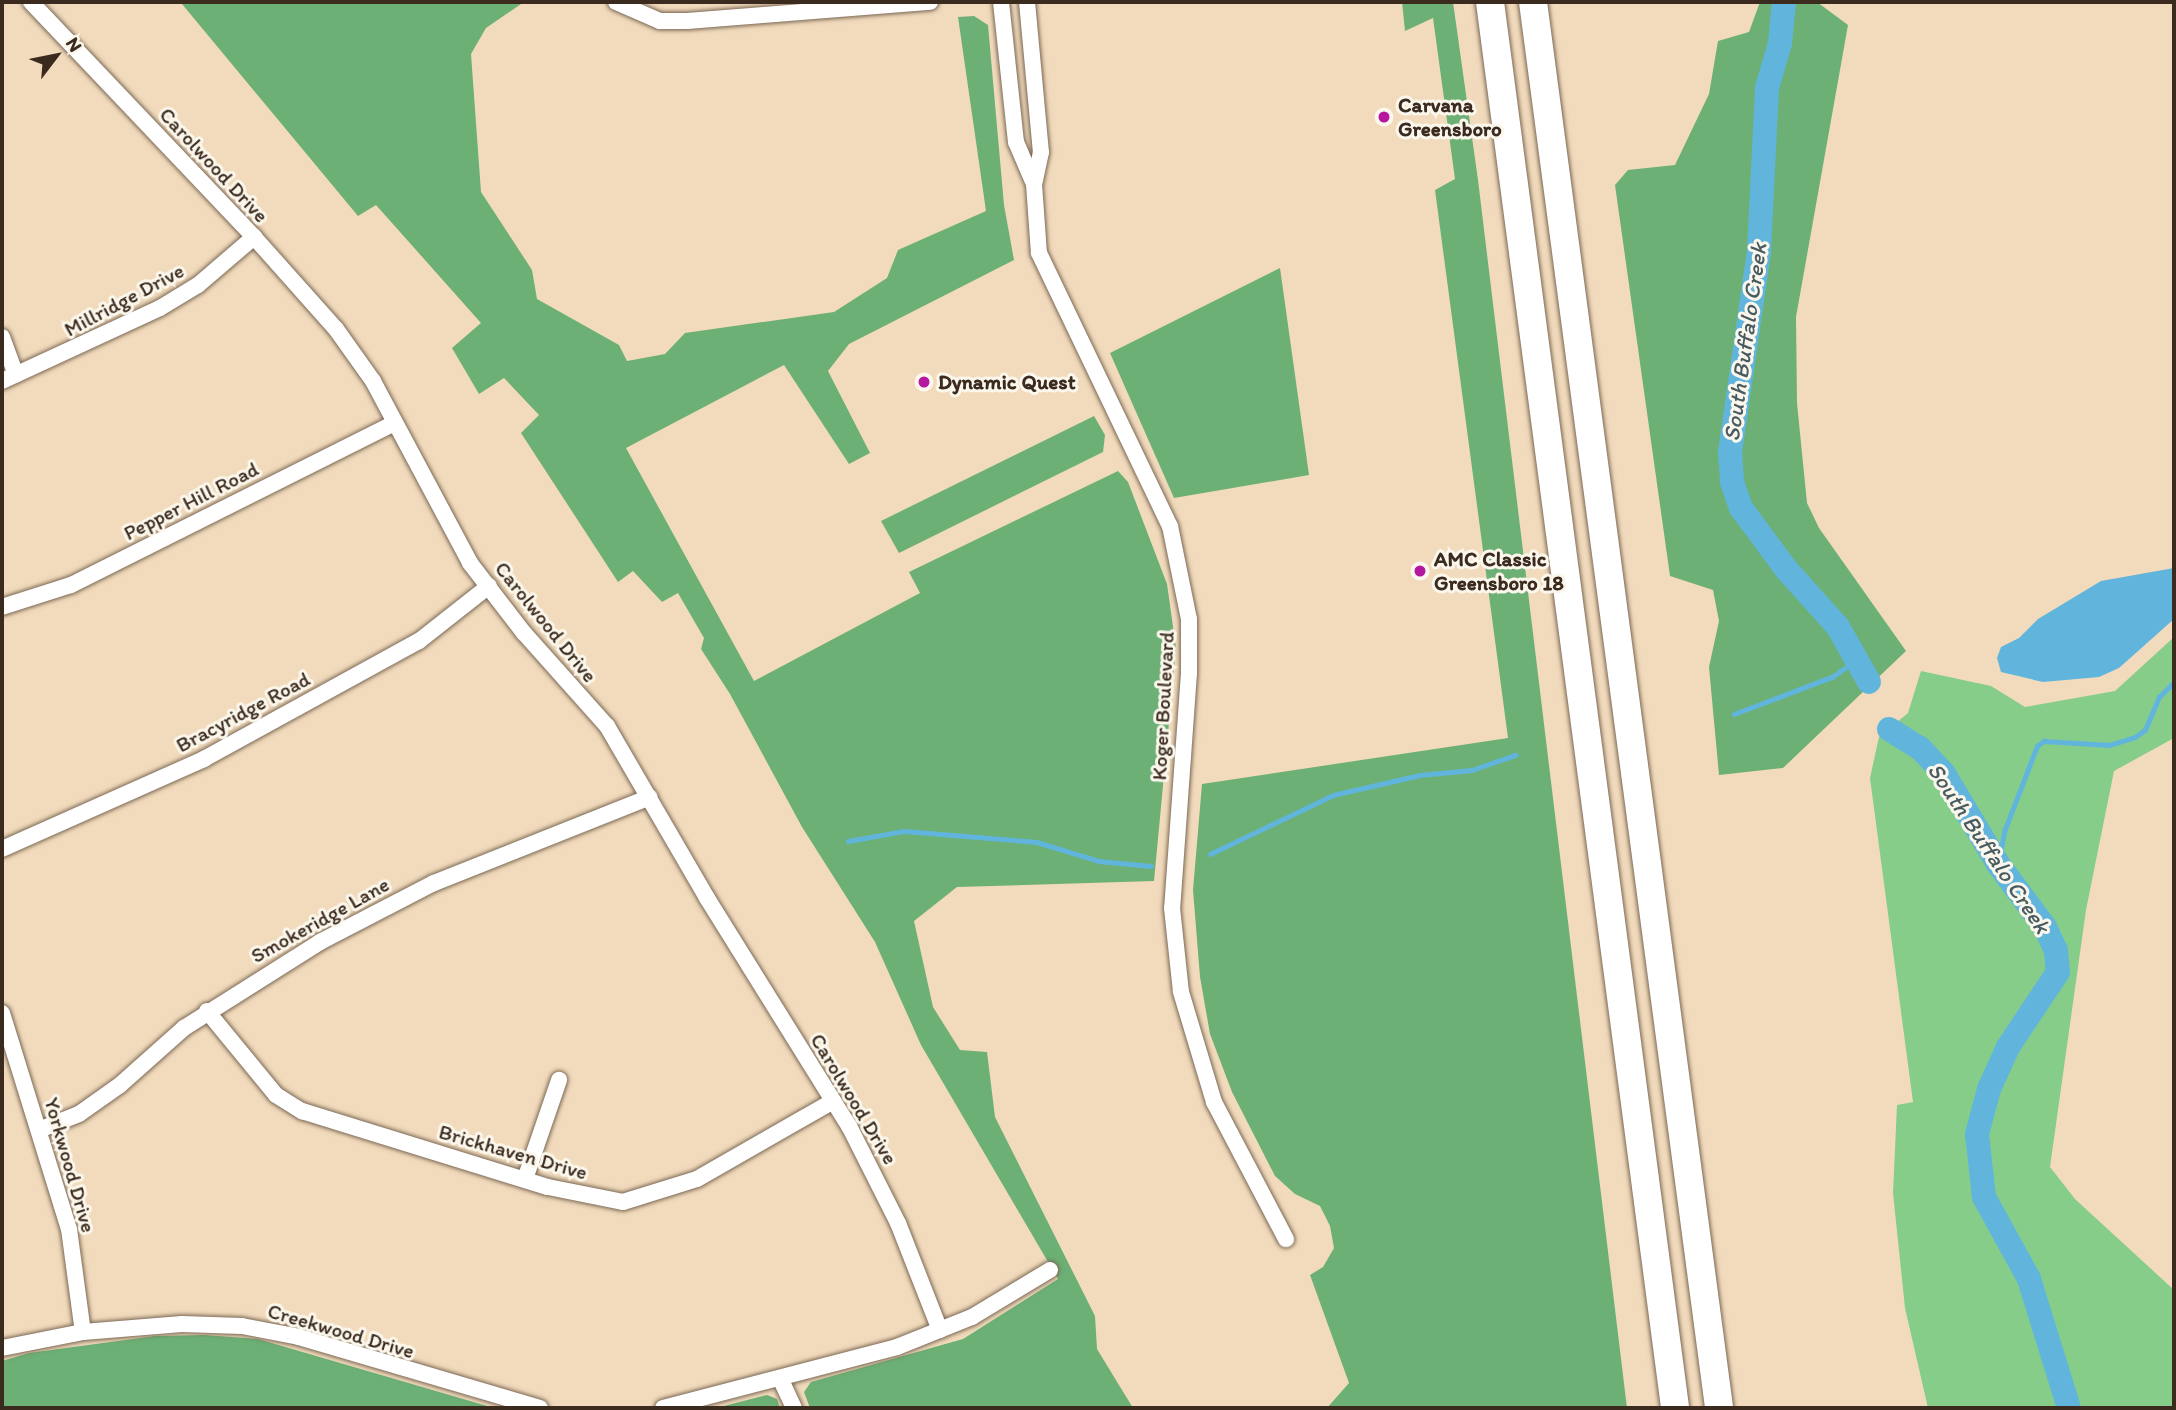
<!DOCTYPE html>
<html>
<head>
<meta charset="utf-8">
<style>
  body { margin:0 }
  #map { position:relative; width:2176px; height:1410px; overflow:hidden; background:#f2dbbc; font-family:Itim,sans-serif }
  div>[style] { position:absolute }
  .green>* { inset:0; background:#86cd89 }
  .forest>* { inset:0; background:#6cb075 }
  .water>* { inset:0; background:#61b5dd }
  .stream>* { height:4.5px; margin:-2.25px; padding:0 2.25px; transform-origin:2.25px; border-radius:2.25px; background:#61b5dd }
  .river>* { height:24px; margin:-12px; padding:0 12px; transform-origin:12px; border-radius:12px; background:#61b5dd }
  .roads { filter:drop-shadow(0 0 2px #7b6855) drop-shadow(0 0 2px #7b6855) }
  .minor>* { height:16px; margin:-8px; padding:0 8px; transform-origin:8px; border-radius:8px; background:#fff }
  .motorway>* { height:28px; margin:-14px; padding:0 14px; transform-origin:14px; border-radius:14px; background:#fff }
  .dots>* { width:19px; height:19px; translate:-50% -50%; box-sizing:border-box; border:4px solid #fbf7ec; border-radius:50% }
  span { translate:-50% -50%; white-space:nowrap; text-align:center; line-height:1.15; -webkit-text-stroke:6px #fbf7ec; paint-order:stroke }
  .poi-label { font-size:21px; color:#3b2a1e; font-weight:700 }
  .left { translate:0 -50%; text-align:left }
  .street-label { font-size:21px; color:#3b2a1e }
  .water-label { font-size:23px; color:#485b61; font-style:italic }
  .frame { position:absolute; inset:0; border:4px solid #3b2a1e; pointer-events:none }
  .north { position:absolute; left:21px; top:21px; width:70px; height:70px; -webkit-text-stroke:5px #fbf7ec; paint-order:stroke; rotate:58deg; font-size:19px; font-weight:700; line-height:28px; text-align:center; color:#3b2a1e }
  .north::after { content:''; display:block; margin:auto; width:24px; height:32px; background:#3b2a1e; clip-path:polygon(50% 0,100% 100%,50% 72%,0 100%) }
</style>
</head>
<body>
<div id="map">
  <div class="green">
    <div style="clip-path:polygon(2174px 637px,2174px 738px,2114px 771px,2086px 910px,2050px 1167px,2075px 1199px,2174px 1290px,2174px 1408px,1928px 1408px,1905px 1308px,1893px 1193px,1897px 1105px,1913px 1102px,1870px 778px,1879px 737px,1908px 713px,1921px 671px,1991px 686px,2025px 707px,2115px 691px)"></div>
  </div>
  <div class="forest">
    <div style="clip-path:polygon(185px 2px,524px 2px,486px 28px,471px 54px,481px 192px,532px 270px,537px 299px,619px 345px,627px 361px,665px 354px,685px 333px,834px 312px,887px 278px,898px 250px,986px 211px,958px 17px,974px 16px,988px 25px,1004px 205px,1014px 260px,849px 344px,828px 371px,870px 453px,849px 464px,784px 365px,626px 448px,754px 681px,920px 593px,909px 572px,1118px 471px,1128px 482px,1167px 584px,1176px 648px,1154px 881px,957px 887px,914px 921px,933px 1007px,960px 1050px,987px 1052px,995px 1117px,1095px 1316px,1097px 1349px,1133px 1408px,810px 1408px,804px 1392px,811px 1382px,963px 1339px,1058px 1279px,921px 1045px,875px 942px,802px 827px,730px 694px,701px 649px,704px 638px,678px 593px,662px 602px,633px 571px,618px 582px,521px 433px,539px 415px,504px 378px,479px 394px,452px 348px,481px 323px,376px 205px,358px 216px,182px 4px)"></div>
    <div style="clip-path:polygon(1402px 2px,1453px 2px,1478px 180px,1627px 1408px,1327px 1408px,1349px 1383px,1310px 1275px,1323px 1267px,1334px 1248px,1330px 1226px,1320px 1206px,1295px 1194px,1275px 1176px,1232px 1092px,1210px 1034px,1200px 977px,1193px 890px,1202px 784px,1508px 738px,1435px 190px,1455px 179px,1433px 18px,1405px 31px)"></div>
    <div style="clip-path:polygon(1760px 2px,1817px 2px,1848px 25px,1796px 317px,1797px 403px,1807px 503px,1819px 528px,1906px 651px,1783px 768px,1719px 775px,1709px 667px,1719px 621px,1713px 590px,1670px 576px,1615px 185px,1628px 170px,1675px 165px,1709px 94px,1718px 41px,1749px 32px)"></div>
    <div style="clip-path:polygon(1280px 268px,1309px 475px,1174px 498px,1110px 353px)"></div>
    <div style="clip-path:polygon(1094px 416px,1105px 435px,1103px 452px,899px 553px,881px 521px)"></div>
    <div style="clip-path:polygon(204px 1335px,258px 1339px,494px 1408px,2px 1408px,2px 1361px,29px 1353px,155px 1336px)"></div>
    <div style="clip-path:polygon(767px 1395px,777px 1399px,780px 1408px,716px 1408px)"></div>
  </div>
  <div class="water">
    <div style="clip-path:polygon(2174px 568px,2174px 619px,2119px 668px,2099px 677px,2043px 682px,2001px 672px,1997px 658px,2001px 647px,2019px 638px,2038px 619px,2101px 581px)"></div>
  </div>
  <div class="stream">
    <div style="left:1734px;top:714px;width:105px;rotate:-20.7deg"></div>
    <div style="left:1832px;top:677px;width:32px;rotate:-35deg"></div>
    <div style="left:848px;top:841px;width:57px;rotate:-10.1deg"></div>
    <div style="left:904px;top:831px;width:133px;rotate:4.7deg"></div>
    <div style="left:1037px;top:842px;width:65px;rotate:17deg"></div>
    <div style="left:1099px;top:861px;width:52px;rotate:5.5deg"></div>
    <div style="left:1210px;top:854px;width:136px;rotate:-25.6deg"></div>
    <div style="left:1333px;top:795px;width:89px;rotate:-12.9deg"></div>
    <div style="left:1420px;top:775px;width:52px;rotate:-5.5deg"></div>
    <div style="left:1472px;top:770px;width:46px;rotate:-19.2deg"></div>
    <div style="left:1998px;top:864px;width:36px;rotate:-79deg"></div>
    <div style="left:2005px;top:829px;width:89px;rotate:-68.9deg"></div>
    <div style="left:2037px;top:746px;width:9px;rotate:-36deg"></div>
    <div style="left:2044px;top:741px;width:66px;rotate:3.5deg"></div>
    <div style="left:2110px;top:745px;width:26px;rotate:-18deg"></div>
    <div style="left:2135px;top:737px;width:12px;rotate:-35deg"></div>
    <div style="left:2145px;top:730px;width:36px;rotate:-67deg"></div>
    <div style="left:2159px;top:697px;width:21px;rotate:-45deg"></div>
  </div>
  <div class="river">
    <div style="left:1784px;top:2px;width:41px;rotate:95.6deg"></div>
    <div style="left:1780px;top:43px;width:47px;rotate:106.1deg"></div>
    <div style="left:1767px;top:88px;width:163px;rotate:92.8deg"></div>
    <div style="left:1759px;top:251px;width:203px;rotate:98.2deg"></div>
    <div style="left:1730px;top:452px;width:30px;rotate:86deg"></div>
    <div style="left:1732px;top:482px;width:28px;rotate:71deg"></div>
    <div style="left:1741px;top:508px;width:76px;rotate:53.6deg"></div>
    <div style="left:1786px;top:569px;width:78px;rotate:48.1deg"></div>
    <div style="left:1838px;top:627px;width:63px;rotate:60.6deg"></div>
    <div style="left:1889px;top:729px;width:36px;rotate:32deg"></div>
    <div style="left:1920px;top:748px;width:35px;rotate:47deg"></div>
    <div style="left:1944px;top:774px;width:105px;rotate:59deg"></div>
    <div style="left:1998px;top:864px;width:79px;rotate:53.3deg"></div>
    <div style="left:2045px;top:927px;width:26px;rotate:65deg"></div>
    <div style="left:2056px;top:951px;width:21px;rotate:85deg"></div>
    <div style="left:2058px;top:972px;width:90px;rotate:123.7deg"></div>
    <div style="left:2008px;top:1047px;width:46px;rotate:114.3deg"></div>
    <div style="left:1989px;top:1089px;width:47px;rotate:104.9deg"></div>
    <div style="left:1977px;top:1134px;width:63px;rotate:83.7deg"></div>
    <div style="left:1984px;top:1197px;width:94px;rotate:61.2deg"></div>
    <div style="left:2029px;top:1279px;width:135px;rotate:72.8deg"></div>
  </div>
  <div class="roads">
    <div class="minor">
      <div style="left:31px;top:2px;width:324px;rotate:46.5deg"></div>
      <div style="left:254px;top:237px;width:123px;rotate:48.3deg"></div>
      <div style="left:336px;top:329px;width:64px;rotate:54.6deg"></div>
      <div style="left:373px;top:381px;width:206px;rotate:61.9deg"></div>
      <div style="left:470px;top:563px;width:88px;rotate:52.4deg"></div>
      <div style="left:524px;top:633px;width:125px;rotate:48.3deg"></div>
      <div style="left:607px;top:726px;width:199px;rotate:59.8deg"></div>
      <div style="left:707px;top:898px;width:269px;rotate:58.1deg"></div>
      <div style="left:849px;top:1126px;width:109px;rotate:63.2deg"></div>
      <div style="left:898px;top:1223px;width:115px;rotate:68.6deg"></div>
      <div style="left:616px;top:2px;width:48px;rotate:23.4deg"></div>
      <div style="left:660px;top:21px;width:27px"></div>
      <div style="left:687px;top:21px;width:244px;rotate:-4.5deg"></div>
      <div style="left:1001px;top:2px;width:141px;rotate:83.9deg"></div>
      <div style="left:1016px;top:142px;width:46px;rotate:66.8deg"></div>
      <div style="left:1027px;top:2px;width:151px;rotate:84.7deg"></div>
      <div style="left:1041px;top:152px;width:33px;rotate:102deg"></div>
      <div style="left:1034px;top:184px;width:69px;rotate:85.9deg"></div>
      <div style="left:1039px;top:253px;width:303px;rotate:64.4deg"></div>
      <div style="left:1170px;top:526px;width:95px;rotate:78.5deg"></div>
      <div style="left:1189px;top:619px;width:54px;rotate:90deg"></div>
      <div style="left:1189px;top:673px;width:236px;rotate:94.1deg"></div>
      <div style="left:1172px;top:908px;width:84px;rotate:83.9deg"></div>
      <div style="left:1181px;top:992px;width:115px;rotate:73.3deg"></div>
      <div style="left:1214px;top:1102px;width:155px;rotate:62.3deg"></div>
      <div style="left:2px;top:337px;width:40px;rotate:69.8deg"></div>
      <div style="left:2px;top:381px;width:174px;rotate:-24.8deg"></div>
      <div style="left:160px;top:308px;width:44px;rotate:-31.2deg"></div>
      <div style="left:198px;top:285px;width:74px;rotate:-40.6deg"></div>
      <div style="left:2px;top:607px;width:72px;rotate:-17.7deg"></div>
      <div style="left:71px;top:585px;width:362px;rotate:-26.6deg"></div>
      <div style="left:2px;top:849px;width:221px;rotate:-24deg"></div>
      <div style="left:204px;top:759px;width:245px;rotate:-28.8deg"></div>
      <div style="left:419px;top:641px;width:89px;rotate:-38.2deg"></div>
      <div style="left:207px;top:1011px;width:109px;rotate:50.6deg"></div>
      <div style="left:276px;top:1095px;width:31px;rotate:32deg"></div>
      <div style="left:302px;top:1111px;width:257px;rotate:17.2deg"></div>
      <div style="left:548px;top:1187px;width:76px;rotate:11.3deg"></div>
      <div style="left:623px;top:1202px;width:77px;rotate:-17.3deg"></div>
      <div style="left:697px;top:1179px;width:157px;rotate:-29.8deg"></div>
      <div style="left:2px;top:1013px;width:226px;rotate:72.8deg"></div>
      <div style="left:69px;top:1229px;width:104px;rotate:82.3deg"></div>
      <div style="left:39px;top:1130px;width:43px;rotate:-21.8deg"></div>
      <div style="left:79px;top:1114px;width:50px;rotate:-35.3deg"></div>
      <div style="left:120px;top:1085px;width:86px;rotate:-41.7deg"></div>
      <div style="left:184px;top:1028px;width:161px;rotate:-32.3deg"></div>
      <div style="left:320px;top:942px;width:128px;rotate:-27.4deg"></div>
      <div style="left:434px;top:883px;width:232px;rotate:-21.7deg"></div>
      <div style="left:525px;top:1179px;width:105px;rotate:-71deg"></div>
      <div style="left:2px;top:1348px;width:83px;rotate:-11.2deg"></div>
      <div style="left:83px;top:1332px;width:99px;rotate:-4.6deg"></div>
      <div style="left:182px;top:1324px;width:60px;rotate:1.9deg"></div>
      <div style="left:242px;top:1326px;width:58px;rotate:10.9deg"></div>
      <div style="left:299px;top:1337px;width:251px;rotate:16.4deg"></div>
      <div style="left:780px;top:1378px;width:33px;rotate:65deg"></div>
      <div style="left:663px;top:1408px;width:242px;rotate:-14.6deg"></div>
      <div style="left:897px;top:1347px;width:81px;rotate:-21.8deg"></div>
      <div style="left:972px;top:1317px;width:91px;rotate:-31.1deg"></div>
    </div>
    <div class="motorway">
      <div style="left:1490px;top:2px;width:1418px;rotate:82.5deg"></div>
      <div style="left:1533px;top:2px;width:1418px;rotate:82.46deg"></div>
    </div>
  </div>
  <div class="dots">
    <div style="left:1384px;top:117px;background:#b5179e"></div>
    <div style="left:924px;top:382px;background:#b5179e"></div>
    <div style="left:1420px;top:571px;background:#b5179e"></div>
  </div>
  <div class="poi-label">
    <span class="left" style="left:1398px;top:117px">Carvana<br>Greensboro</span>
    <span class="left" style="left:938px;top:382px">Dynamic Quest</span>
    <span class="left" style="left:1434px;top:571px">AMC Classic<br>Greensboro 18</span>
  </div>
  <div class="street-label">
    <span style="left:214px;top:165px;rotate:47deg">Carolwood Drive</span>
    <span style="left:124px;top:300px;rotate:-28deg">Millridge Drive</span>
    <span style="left:191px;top:501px;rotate:-27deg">Pepper Hill Road</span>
    <span style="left:546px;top:622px;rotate:51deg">Carolwood Drive</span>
    <span style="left:1163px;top:706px;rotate:-87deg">Koger Boulevard</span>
    <span style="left:243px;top:712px;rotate:-28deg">Bracyridge Road</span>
    <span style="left:320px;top:920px;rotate:-29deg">Smokeridge Lane</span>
    <span style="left:854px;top:1099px;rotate:59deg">Carolwood Drive</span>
    <span style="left:513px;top:1152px;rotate:16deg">Brickhaven Drive</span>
    <span style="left:70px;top:1165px;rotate:74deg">Yorkwood Drive</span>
    <span style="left:341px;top:1331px;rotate:16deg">Creekwood Drive</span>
  </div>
  <div class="water-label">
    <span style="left:1745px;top:342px;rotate:-82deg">South Buffalo Creek</span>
    <span style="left:1989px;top:848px;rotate:56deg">South Buffalo Creek</span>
  </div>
  <div class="frame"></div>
  <div class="north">N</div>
</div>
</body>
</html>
